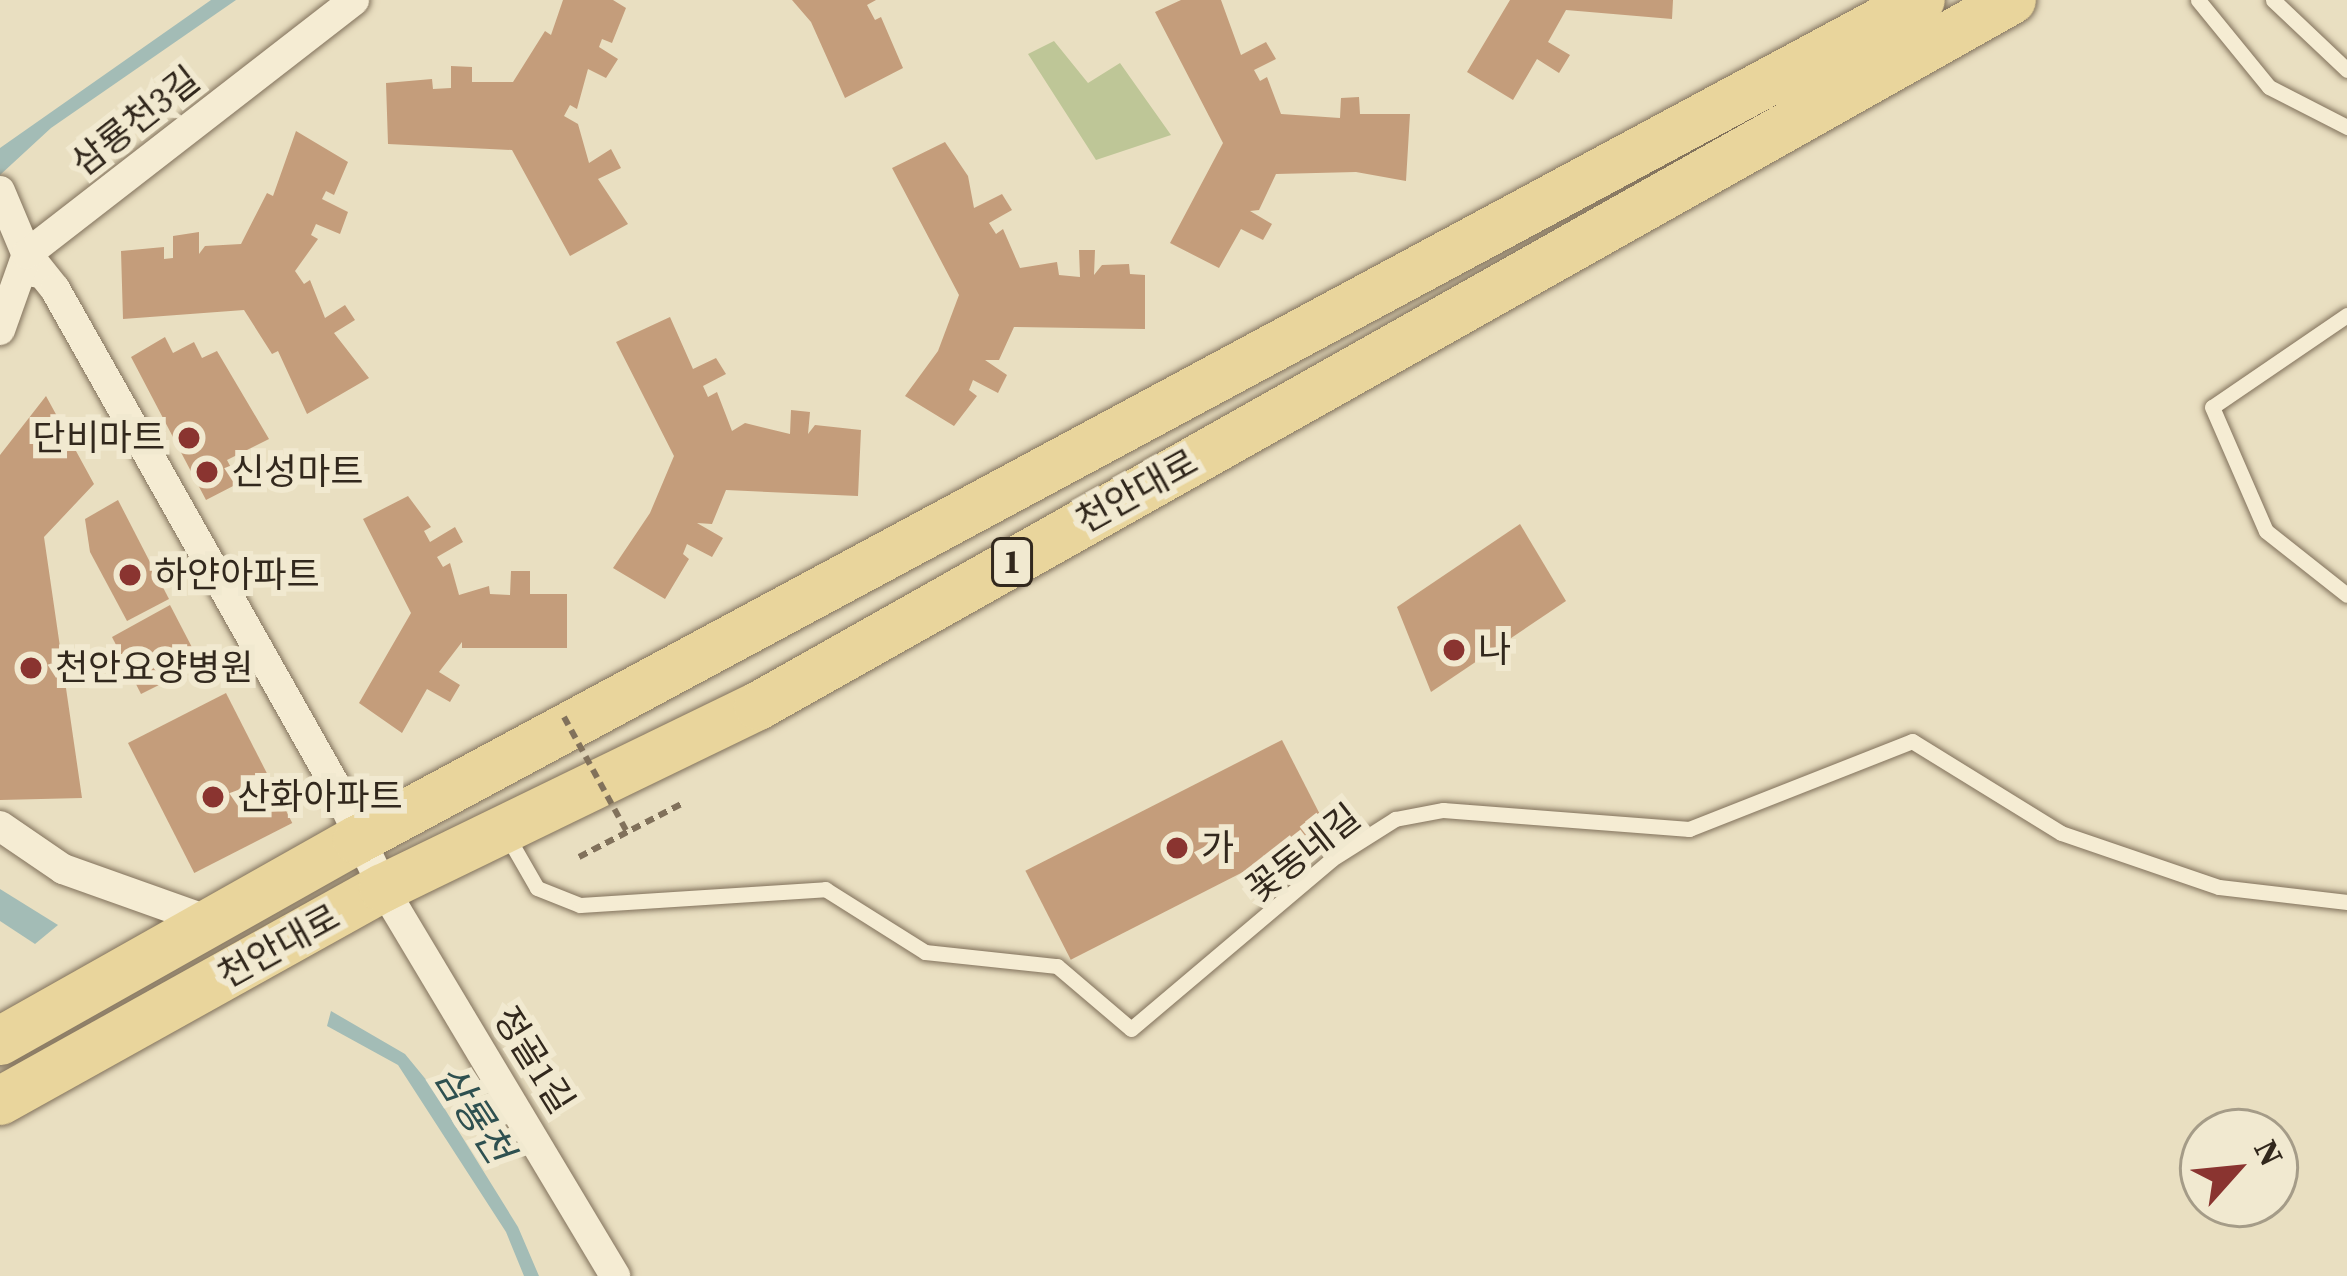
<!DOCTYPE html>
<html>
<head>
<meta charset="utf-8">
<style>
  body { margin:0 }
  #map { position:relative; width:2347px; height:1276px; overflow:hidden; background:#e9dfc1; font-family:"Source Serif 4","Noto Sans KR",serif }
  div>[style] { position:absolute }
  .green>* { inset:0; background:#bec697 }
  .water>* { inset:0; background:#a3bcb6 }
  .building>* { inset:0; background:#c49d7b; transform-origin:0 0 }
  .path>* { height:6px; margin-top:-3px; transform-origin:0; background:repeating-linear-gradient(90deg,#81715b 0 9px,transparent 0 15px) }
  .roads { filter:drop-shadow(0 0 3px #81715b) drop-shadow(0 0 3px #81715b) }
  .lane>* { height:15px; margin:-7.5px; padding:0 7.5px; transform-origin:7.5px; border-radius:7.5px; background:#f5ecd3 }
  .street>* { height:30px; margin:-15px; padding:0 15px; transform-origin:15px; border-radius:15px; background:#f5ecd3 }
  .primary>* { height:48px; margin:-24px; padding:0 24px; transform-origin:24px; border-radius:24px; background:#e9d59c }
  .path-bridge>* { height:6px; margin-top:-3px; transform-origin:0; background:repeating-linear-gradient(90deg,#81715b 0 9px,transparent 0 15px) }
  .dots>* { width:33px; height:33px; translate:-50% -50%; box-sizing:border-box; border:6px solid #f1e9d0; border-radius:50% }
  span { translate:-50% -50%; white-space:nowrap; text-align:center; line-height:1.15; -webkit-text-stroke:12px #f1e9d0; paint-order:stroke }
  .shield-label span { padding:3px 9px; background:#f1e9d0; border:3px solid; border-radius:9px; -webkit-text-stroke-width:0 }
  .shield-label { font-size:33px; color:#32281d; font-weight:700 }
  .street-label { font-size:36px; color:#32281d }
  .poi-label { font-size:36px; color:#32281d }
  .right { translate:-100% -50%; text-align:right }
  .left { translate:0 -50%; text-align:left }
  .water-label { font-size:39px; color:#2e5050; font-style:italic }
  .north { position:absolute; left:2179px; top:1108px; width:120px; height:120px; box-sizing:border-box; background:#f1e9d0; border:3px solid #a59c88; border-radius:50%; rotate:63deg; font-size:33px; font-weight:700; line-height:48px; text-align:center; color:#32281d }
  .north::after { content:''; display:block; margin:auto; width:42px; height:54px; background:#8a3430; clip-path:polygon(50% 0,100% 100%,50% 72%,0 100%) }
</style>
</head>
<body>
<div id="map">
  <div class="green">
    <div style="clip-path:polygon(1054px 41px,1088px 83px,1120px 63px,1171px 135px,1096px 160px,1028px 54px)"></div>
  </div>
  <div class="water">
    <div style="clip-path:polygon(211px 0,236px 0,51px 128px,0 175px,0 148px)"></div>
    <div style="clip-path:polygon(0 889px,58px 925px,35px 944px,0 921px)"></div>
    <div style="clip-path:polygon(331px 1011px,405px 1054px,428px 1082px,518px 1227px,539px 1276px,524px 1276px,506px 1232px,398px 1065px,327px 1026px)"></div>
  </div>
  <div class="building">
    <div style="clip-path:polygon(563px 0,613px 0,626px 8px,612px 43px,602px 39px,599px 47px,618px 59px,606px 78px,588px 69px,577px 109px,570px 105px,564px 116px,578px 124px,589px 163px,611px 149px,621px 168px,598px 179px,628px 224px,570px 256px,512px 150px,388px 144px,386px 83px,432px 79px,433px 89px,451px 88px,451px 66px,472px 67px,472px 82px,513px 82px,545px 31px,551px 35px)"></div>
    <div style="clip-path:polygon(792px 0,876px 0,867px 5px,875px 20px,881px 17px,903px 68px,845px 98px,811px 22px)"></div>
    <div style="clip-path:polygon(1181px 0,1221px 0,1241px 55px,1266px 42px,1276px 59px,1254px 70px,1260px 81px,1267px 77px,1281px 114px,1340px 118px,1341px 98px,1359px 97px,1360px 114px,1410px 114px,1406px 181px,1356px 172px,1276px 174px,1259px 210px,1250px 211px,1272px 224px,1263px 240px,1241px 229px,1219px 268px,1170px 243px,1223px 143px,1155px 12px)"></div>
    <div style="clip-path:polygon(1510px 0,1673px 0,1672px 19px,1566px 10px,1548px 42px,1570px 55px,1559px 73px,1537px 59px,1513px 100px,1467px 72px)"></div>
    <div style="clip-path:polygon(296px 131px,348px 162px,334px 195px,326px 191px,322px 199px,348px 212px,340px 234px,316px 224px,311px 235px,318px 239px,295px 271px,304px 284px,310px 280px,325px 318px,345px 305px,355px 320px,334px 333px,369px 378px,307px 414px,278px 351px,272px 354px,244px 310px,123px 319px,121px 251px,164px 247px,164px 259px,173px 258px,173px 236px,199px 232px,199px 254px,205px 246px,241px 244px,267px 193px,273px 196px)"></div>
    <div style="clip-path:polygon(945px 142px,968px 176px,974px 208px,1002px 194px,1012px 210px,989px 223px,996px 234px,1003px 229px,1020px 268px,1057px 262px,1059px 275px,1080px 277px,1079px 250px,1095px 250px,1094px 275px,1102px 265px,1129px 264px,1130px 274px,1145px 275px,1145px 329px,1014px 327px,999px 360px,985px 360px,1007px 375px,998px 393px,973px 380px,969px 390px,977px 396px,954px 426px,905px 396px,938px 351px,959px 295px,892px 168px)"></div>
    <div style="clip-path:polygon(670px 317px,693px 369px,716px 358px,726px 374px,703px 386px,708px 397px,717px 392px,732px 431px,745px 423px,790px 434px,791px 410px,810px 412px,808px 434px,815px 425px,861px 430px,858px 496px,726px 490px,712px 524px,697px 523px,723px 538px,712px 557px,687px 544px,683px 554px,689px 559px,665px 599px,613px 568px,650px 513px,674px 456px,616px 342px)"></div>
    <div style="clip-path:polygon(165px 337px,173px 353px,194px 342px,202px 358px,217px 351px,269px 439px,227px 460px,239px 483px,206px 500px,131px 357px)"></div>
    <div style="clip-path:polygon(46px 396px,94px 484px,44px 537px,82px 798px,0 800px,0 455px)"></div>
    <div style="clip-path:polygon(408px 496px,431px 527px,424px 531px,430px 542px,455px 527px,463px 542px,437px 557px,443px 567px,450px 563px,459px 595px,489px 586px,490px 594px,510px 595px,511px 571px,530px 571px,530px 594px,567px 594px,567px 648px,462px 648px,462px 642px,439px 672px,460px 685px,450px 702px,427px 689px,402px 733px,359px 703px,411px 613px,363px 519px)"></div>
    <div style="clip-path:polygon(118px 500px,169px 599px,127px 621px,90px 552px,85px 519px)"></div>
    <div style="clip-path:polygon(1520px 524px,1566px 601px,1431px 692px,1397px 607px)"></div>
    <div style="clip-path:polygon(170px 605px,196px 655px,193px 668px,141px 694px,112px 637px)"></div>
    <div style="left:226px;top:693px;width:146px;height:110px;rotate:63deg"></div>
    <div style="left:1282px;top:740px;width:100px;height:288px;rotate:63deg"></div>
  </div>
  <div class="path">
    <div style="left:579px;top:857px;width:119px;rotate:-27.4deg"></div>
  </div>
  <div class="roads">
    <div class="lane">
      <div style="left:2198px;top:0;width:112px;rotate:50.8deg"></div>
      <div style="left:2269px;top:87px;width:88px;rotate:27.1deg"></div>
      <div style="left:2273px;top:0;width:102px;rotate:43.4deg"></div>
      <div style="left:2347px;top:315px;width:163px;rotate:145.7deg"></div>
      <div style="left:2212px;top:407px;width:135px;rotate:66.5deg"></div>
      <div style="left:2266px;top:531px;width:103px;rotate:38.3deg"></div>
      <div style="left:506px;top:834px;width:62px;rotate:60.1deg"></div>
      <div style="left:537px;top:888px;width:46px;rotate:21.6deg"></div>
      <div style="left:580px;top:905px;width:246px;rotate:-3.7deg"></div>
      <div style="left:825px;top:889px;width:118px;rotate:32.2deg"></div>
      <div style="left:925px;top:952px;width:133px;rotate:6.1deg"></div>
      <div style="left:1057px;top:966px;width:97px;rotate:40.4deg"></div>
      <div style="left:1131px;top:1029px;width:263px;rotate:-40.2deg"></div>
      <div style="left:1332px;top:859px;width:75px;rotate:-32.4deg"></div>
      <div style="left:1395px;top:819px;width:49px;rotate:-10.6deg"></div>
      <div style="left:1443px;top:810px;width:247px;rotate:4.4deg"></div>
      <div style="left:1689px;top:829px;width:240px;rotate:-21.5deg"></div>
      <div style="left:1912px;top:741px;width:175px;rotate:31.7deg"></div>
      <div style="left:2061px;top:833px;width:167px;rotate:18.9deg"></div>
      <div style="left:2219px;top:887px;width:129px;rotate:6.7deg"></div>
    </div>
    <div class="street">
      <div style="left:0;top:191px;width:88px;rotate:67.2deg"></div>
      <div style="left:27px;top:254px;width:45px;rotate:51.3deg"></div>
      <div style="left:55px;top:289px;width:572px;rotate:60.57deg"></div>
      <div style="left:336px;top:787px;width:111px;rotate:65deg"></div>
      <div style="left:383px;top:888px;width:452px;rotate:59.1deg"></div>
      <div style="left:0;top:330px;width:81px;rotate:-70.4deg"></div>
      <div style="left:27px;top:254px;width:414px;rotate:-37.8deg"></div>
      <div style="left:0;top:826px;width:76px;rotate:34.3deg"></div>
      <div style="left:63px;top:869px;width:158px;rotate:19.6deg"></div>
    </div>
    <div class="primary">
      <div style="left:0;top:1041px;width:410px;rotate:-29.4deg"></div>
      <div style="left:357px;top:840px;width:1775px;rotate:-28.24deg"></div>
      <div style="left:0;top:1101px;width:438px;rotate:-29.1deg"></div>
      <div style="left:383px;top:888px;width:417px;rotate:-25.9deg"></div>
      <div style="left:758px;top:706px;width:1439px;rotate:-29.38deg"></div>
    </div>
  </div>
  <div class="path-bridge">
    <div style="left:564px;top:717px;width:131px;rotate:61.3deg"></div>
  </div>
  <div class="dots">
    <div style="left:189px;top:438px;background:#8a3430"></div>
    <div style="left:207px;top:472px;background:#8a3430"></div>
    <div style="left:130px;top:575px;background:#8a3430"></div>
    <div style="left:1454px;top:650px;background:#8a3430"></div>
    <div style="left:31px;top:668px;background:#8a3430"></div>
    <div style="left:213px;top:797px;background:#8a3430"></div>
    <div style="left:1177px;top:848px;background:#8a3430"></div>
  </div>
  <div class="shield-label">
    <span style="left:1012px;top:562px">1</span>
  </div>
  <div class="street-label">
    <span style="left:135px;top:121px;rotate:-38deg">삼룡천3길</span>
    <span style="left:1137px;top:491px;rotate:-29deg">천안대로</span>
    <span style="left:1303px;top:853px;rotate:-38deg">꽃동네길</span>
    <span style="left:279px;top:946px;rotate:-29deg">천안대로</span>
    <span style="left:534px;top:1060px;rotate:58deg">정골1길</span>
  </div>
  <div class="poi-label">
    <span class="right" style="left:165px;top:438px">단비마트</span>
    <span class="left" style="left:231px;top:472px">신성마트</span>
    <span class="left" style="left:154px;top:575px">하얀아파트</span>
    <span class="left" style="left:1478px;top:650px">나</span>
    <span class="left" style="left:55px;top:668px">천안요양병원</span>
    <span class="left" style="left:237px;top:797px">산화아파트</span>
    <span class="left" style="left:1201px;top:848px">가</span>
  </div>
  <div class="water-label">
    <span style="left:473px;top:1114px;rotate:57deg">삼룡천</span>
  </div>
  <div class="north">N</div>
</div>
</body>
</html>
